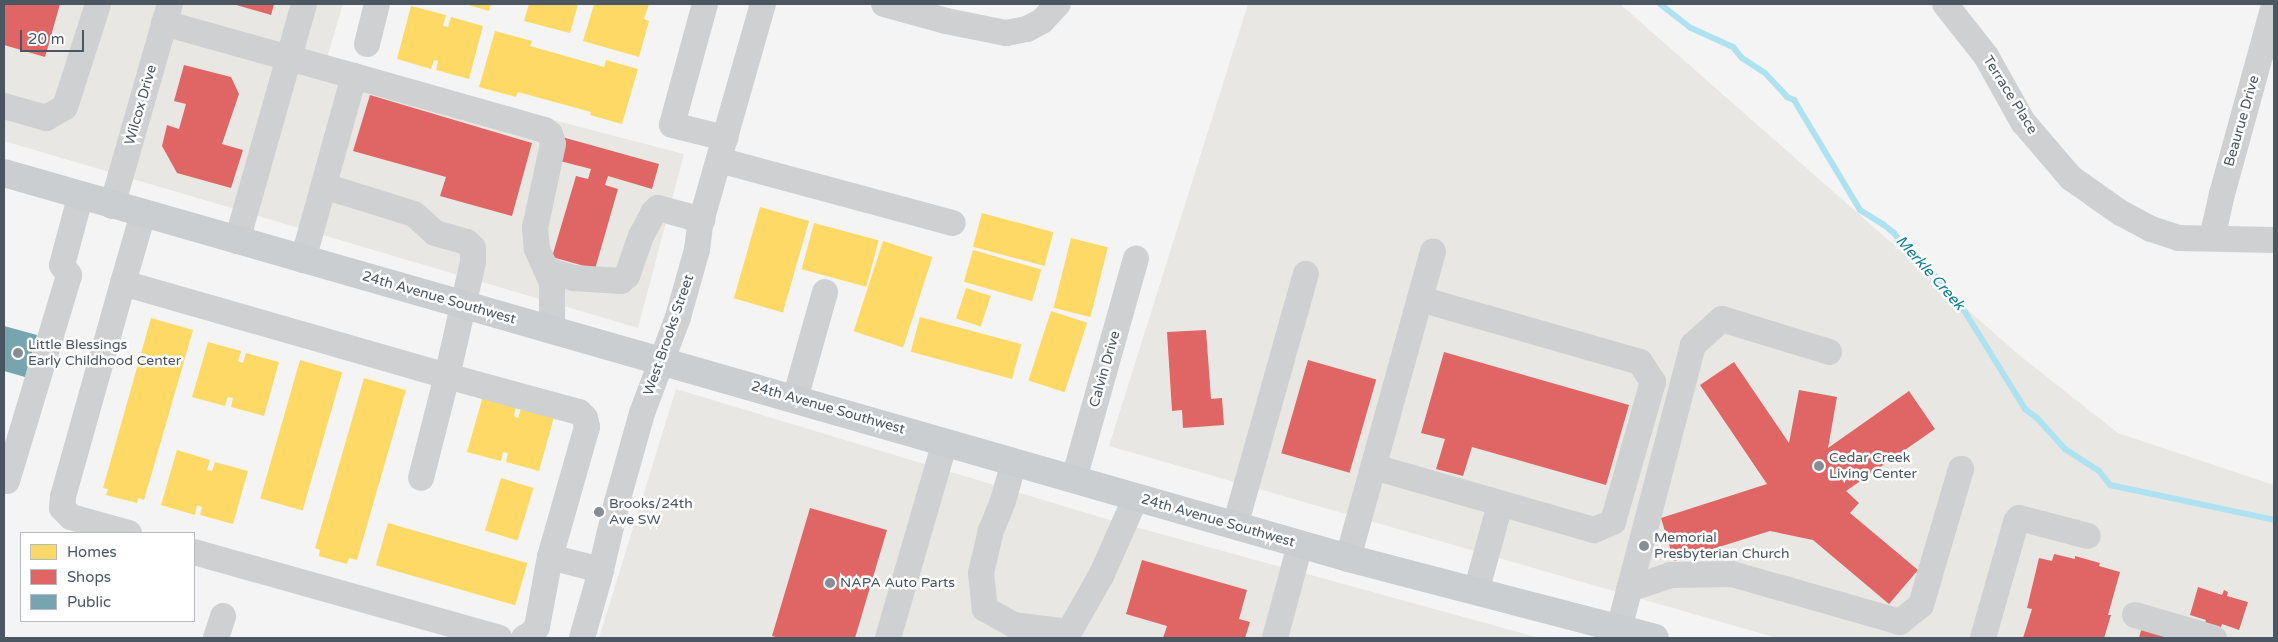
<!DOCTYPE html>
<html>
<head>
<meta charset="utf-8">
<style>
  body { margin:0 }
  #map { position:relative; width:2278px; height:642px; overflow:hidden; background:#f4f4f4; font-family:"Varela Round",sans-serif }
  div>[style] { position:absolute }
  .commercial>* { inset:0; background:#e8e7e3 }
  .homes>* { inset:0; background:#ffd966; transform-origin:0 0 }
  .shops>* { inset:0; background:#e06666; transform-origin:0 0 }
  .public>* { inset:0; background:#76a5af }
  .stream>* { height:6px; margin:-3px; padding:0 3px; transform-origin:3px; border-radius:3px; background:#aee2f0 }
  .minor>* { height:26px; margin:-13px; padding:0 13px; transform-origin:13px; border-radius:13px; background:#ced0d2 }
  .major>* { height:28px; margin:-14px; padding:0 14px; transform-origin:14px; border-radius:14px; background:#caced1 }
  .dots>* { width:14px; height:14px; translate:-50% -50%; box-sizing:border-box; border:2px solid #fff; border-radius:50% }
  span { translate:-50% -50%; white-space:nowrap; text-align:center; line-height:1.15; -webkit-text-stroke:5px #fff; paint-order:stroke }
  .street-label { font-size:14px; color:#4a5661 }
  .poi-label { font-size:14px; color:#4a5661 }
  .left { translate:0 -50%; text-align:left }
  .water-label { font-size:15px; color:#0c7c9b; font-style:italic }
  .frame { position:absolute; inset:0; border:5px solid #4a5661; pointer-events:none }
  .legend { position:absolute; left:20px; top:532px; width:175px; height:90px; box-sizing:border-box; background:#fff; border:1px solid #b7bbc0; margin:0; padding:6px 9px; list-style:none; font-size:15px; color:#4a5661 }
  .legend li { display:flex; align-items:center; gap:10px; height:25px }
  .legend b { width:25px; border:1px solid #b7bbc0 }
  .scale { position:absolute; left:20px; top:30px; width:64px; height:22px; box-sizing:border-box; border:2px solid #4a5661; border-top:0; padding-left:6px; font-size:15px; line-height:18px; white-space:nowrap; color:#4a5661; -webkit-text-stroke:4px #fff; paint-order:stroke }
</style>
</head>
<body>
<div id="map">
  <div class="commercial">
    <div style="clip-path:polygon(4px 4px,343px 4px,326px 61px,684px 154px,638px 328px,4px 141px)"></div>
    <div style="clip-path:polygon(1248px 4px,1620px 4px,2019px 355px,2118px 433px,2274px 485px,2274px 638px,1777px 638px,1109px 446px)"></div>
    <div style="clip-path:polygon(676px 389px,1103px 518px,1540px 638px,599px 638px)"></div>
  </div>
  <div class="homes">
    <div style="clip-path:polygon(465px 4px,491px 4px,489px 11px)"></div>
    <div style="clip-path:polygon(529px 4px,578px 4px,570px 33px,524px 21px)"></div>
    <div style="clip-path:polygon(594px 4px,649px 4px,644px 19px,649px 21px,639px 57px,583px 41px)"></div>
    <div style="clip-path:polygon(411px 6px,446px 15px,443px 26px,448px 27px,451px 17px,483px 26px,469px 79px,436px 70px,438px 61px,434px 60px,431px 69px,397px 59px)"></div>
    <div style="clip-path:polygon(495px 31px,532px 41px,530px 46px,604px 67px,606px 60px,638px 69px,622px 124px,590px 115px,591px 112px,518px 92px,516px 97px,479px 87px)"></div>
    <div style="left:760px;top:207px;width:51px;height:95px;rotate:16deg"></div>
    <div style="left:982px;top:213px;width:74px;height:35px;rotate:15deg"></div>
    <div style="left:814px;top:223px;width:67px;height:48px;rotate:15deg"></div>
    <div style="left:1071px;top:238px;width:38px;height:72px;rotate:14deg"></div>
    <div style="left:883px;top:241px;width:52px;height:95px;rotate:18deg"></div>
    <div style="left:973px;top:250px;width:71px;height:33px;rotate:16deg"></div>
    <div style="left:966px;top:288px;width:26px;height:32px;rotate:18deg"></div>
    <div style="left:1051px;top:311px;width:38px;height:73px;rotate:18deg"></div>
    <div style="left:920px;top:317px;width:105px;height:36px;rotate:15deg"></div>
    <div style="clip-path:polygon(151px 318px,193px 330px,144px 500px,138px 498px,137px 503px,106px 495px,108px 489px,103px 488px)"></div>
    <div style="clip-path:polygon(208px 342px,241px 351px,238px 361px,243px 363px,246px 353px,279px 362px,264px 416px,231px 407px,233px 398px,228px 397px,225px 406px,192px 397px)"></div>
    <div style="left:300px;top:360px;width:44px;height:144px;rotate:16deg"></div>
    <div style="clip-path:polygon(364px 378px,406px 390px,357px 560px,349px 558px,347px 564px,319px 556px,320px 550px,315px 548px)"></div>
    <div style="clip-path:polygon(483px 396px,516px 406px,514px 416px,518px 418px,521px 408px,554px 417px,539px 471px,506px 462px,508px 453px,503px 452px,501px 461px,467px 452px)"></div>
    <div style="clip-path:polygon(177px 450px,210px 460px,207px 470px,212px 471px,215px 462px,248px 471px,233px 524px,200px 515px,202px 507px,197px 505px,195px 515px,161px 505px)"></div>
    <div style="left:501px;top:478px;width:34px;height:55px;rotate:17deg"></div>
    <div style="left:388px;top:523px;width:145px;height:44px;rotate:16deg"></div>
  </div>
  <div class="shops">
    <div style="clip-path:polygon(4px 4px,60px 4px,45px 57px,4px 45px)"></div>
    <div style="clip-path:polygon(233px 4px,274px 4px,271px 15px)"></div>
    <div style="clip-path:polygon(184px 65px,231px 77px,239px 94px,222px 144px,243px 150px,231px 188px,177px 173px,162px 146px,167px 125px,179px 129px,186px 104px,174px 101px)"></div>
    <div style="clip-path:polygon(370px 95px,532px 143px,512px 216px,440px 196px,446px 177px,353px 151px)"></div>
    <div style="clip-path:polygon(562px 137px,659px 164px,652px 189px,608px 176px,605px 185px,618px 189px,595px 269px,552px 257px,576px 176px,588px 179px,591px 169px,556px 160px)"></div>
    <div style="clip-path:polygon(1206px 330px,1211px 399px,1222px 398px,1224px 425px,1183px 428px,1182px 410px,1172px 411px,1167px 332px)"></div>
    <div style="clip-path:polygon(1444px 352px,1629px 405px,1606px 485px,1472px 447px,1463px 476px,1436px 469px,1445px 439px,1421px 433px)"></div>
    <div style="left:1308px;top:360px;width:71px;height:97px;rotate:16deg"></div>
    <div style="clip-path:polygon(1734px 362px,1789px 443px,1799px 390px,1837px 397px,1828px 448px,1909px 391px,1935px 429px,1846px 491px,1859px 503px,1850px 513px,1918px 570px,1889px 604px,1813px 540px,1770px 531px,1674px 561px,1661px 518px,1767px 484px,1700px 385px)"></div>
    <div style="clip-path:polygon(810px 508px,887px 530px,855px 638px,780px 638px,772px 636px)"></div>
    <div style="clip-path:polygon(2054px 554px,2075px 559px,2075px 556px,2100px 563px,2099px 566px,2120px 572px,2108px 615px,2111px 615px,2104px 638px,2023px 638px,2032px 609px,2027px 608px,2039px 558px,2052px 561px)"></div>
    <div style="clip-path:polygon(1142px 560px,1247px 590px,1239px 619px,1250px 622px,1245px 638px,1163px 638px,1167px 626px,1126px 614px)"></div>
    <div style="clip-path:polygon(2198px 587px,2222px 595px,2224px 590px,2228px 592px,2227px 596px,2248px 602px,2239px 630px,2222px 624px,2220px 630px,2204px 626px,2206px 620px,2190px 615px)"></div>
    <div style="clip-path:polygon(2142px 627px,2178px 638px,2139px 638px)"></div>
  </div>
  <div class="public">
    <div style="clip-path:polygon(4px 326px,37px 335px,25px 377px,4px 371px)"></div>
  </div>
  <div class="stream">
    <div style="left:1660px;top:4px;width:39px;rotate:38deg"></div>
    <div style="left:1691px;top:28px;width:46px;rotate:24.3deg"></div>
    <div style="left:1733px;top:47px;width:14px;rotate:51deg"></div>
    <div style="left:1742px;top:58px;width:27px;rotate:33deg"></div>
    <div style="left:1765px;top:73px;width:33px;rotate:47deg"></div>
    <div style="left:1787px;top:97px;width:8px;rotate:23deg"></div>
    <div style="left:1794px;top:100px;width:128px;rotate:59deg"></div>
    <div style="left:1860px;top:210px;width:28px;rotate:32deg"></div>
    <div style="left:1884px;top:225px;width:13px;rotate:39deg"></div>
    <div style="left:1894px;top:233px;width:9px;rotate:54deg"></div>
    <div style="left:1899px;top:240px;width:5px;rotate:11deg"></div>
    <div style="left:1904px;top:241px;width:84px;rotate:48.4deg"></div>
    <div style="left:1960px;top:304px;width:123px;rotate:58.2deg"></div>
    <div style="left:2025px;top:409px;width:15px;rotate:37deg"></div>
    <div style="left:2037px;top:418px;width:42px;rotate:47.9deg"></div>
    <div style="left:2065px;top:449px;width:40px;rotate:32.9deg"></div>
    <div style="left:2099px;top:471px;width:18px;rotate:52deg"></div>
    <div style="left:2110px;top:485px;width:168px;rotate:12deg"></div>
  </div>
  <div class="minor">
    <div style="left:705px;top:4px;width:125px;rotate:105.3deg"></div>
    <div style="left:672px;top:125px;width:55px;rotate:13.8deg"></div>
    <div style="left:884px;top:4px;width:64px;rotate:15.3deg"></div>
    <div style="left:946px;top:21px;width:61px;rotate:11.3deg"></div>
    <div style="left:1006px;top:33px;width:21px;rotate:-11deg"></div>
    <div style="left:1027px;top:29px;width:17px;rotate:-28deg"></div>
    <div style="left:1042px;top:21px;width:23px;rotate:-47deg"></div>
    <div style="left:1945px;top:4px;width:66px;rotate:51.7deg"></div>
    <div style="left:1986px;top:56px;width:76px;rotate:60.7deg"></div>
    <div style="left:2023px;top:122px;width:74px;rotate:49.4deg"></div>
    <div style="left:2071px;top:178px;width:29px;rotate:35deg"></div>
    <div style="left:2095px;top:195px;width:32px;rotate:35deg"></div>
    <div style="left:2121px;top:213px;width:34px;rotate:28deg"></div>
    <div style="left:2151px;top:229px;width:28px;rotate:18deg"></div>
    <div style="left:2178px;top:238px;width:96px;rotate:1.2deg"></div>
    <div style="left:164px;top:23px;width:197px;rotate:15.6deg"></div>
    <div style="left:354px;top:76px;width:191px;rotate:105.5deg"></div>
    <div style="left:367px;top:44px;width:41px;rotate:-76deg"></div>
    <div style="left:354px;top:76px;width:198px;rotate:15.8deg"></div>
    <div style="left:545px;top:130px;width:6px;rotate:39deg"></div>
    <div style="left:550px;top:134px;width:10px;rotate:73deg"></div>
    <div style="left:553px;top:144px;width:86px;rotate:102.1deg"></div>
    <div style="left:535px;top:228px;width:21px;rotate:85deg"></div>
    <div style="left:537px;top:249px;width:37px;rotate:66deg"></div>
    <div style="left:552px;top:283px;width:47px;rotate:90deg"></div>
    <div style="left:4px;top:106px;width:44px;rotate:15.9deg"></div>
    <div style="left:46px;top:118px;width:22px;rotate:-30deg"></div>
    <div style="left:65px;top:107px;width:108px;rotate:-72.2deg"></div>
    <div style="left:719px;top:160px;width:242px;rotate:15.1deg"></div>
    <div style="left:324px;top:186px;width:94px;rotate:17.3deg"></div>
    <div style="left:414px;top:214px;width:28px;rotate:42deg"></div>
    <div style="left:435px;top:233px;width:33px;rotate:16deg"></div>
    <div style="left:467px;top:242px;width:8px;rotate:45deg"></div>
    <div style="left:473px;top:248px;width:14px;rotate:90deg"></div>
    <div style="left:473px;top:262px;width:117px;rotate:102.8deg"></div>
    <div style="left:447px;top:376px;width:137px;rotate:15.3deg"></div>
    <div style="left:579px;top:412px;width:8px;rotate:45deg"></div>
    <div style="left:585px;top:418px;width:9px;rotate:77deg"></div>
    <div style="left:587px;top:427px;width:135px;rotate:105.9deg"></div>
    <div style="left:550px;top:557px;width:53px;rotate:14.3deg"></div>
    <div style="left:112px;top:206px;width:210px;rotate:-74deg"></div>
    <div style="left:143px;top:214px;width:72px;rotate:106.2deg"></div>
    <div style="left:123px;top:283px;width:337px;rotate:16deg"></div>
    <div style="left:447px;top:376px;width:105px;rotate:104.3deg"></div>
    <div style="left:2212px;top:238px;width:45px;rotate:-77.2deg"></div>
    <div style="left:2222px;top:194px;width:196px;rotate:-74.6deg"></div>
    <div style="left:237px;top:241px;width:246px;rotate:-74.2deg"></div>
    <div style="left:547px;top:270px;width:28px;rotate:17deg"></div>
    <div style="left:574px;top:278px;width:47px;rotate:3.7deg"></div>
    <div style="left:621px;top:281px;width:8px;rotate:-40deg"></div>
    <div style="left:627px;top:276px;width:42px;rotate:-70.7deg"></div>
    <div style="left:641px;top:236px;width:26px;rotate:-62deg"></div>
    <div style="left:653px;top:213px;width:7px;rotate:-45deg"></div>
    <div style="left:658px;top:208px;width:46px;rotate:15.3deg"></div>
    <div style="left:123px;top:283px;width:222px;rotate:105.7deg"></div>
    <div style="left:63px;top:497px;width:11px;rotate:95deg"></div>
    <div style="left:62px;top:508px;width:13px;rotate:45deg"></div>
    <div style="left:71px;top:517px;width:60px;rotate:15.4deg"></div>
    <div style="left:795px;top:399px;width:111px;rotate:-74.3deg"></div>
    <div style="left:1014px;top:462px;width:41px;rotate:105.8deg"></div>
    <div style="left:1003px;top:501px;width:31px;rotate:112deg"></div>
    <div style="left:991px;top:530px;width:44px;rotate:103.1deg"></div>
    <div style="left:981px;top:573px;width:36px;rotate:84deg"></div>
    <div style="left:985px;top:609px;width:33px;rotate:29deg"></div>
    <div style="left:1014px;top:625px;width:55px;rotate:7.3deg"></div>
    <div style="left:1069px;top:632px;width:67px;rotate:-60.4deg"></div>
    <div style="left:1102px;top:574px;width:84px;rotate:-66.2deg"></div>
    <div style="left:1374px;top:467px;width:229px;rotate:16deg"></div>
    <div style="left:1594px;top:530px;width:21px;rotate:-23deg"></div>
    <div style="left:1613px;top:522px;width:146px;rotate:-74.1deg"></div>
    <div style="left:1653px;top:382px;width:24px;rotate:-123deg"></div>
    <div style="left:1640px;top:362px;width:229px;rotate:-164deg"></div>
    <div style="left:1074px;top:479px;width:229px;rotate:-74.3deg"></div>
    <div style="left:7px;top:481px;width:215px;rotate:-73.2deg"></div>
    <div style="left:69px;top:275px;width:12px;rotate:-125deg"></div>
    <div style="left:62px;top:265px;width:73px;rotate:-75deg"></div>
    <div style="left:1235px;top:526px;width:262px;rotate:-74.3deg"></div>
    <div style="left:194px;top:552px;width:317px;rotate:15.7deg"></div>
    <div style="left:1348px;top:558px;width:318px;rotate:-74.5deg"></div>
    <div style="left:1629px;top:589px;width:44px;rotate:-18.4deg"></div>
    <div style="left:1671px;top:575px;width:61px;rotate:-0.9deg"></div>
    <div style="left:1732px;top:574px;width:175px;rotate:15.9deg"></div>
    <div style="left:1900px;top:622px;width:27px;rotate:-39deg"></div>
    <div style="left:1921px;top:605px;width:142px;rotate:-73.6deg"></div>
    <div style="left:1476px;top:592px;width:91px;rotate:-74.7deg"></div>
    <div style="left:2135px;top:615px;width:82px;rotate:16.2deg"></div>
    <div style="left:1619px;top:629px;width:293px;rotate:-75.4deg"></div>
    <div style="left:1693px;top:345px;width:39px;rotate:-42deg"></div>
    <div style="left:1722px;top:319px;width:112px;rotate:17.1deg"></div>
    <div style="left:216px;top:638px;width:23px;rotate:-72deg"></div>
    <div style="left:524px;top:638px;width:8px;rotate:-30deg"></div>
    <div style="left:531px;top:634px;width:9px;rotate:-49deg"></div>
    <div style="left:537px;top:627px;width:71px;rotate:-79.5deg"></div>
    <div style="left:582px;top:638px;width:62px;rotate:-74.2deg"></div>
    <div style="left:599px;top:578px;width:78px;rotate:-76.7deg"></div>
    <div style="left:617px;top:502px;width:92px;rotate:-74.3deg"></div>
    <div style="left:642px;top:413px;width:103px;rotate:-69.4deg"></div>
    <div style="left:678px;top:317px;width:70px;rotate:-74.2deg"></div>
    <div style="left:697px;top:250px;width:25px;rotate:-83deg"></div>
    <div style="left:700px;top:225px;width:230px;rotate:-74.1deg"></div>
    <div style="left:888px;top:638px;width:204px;rotate:-73.8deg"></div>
    <div style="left:1275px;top:638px;width:96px;rotate:-75deg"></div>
    <div style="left:1983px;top:638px;width:121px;rotate:-74.1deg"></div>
    <div style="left:2016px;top:522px;width:5px;rotate:-53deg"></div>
    <div style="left:2019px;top:518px;width:71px;rotate:14.6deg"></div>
  </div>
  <div class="major">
    <div style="left:4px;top:173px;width:1398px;rotate:15.98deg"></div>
    <div style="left:1348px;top:558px;width:317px;rotate:14.6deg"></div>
  </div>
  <div class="dots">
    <div style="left:18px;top:353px;background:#868d94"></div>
    <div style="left:1819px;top:466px;background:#868d94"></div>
    <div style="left:599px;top:512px;background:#868d94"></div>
    <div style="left:1644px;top:546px;background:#868d94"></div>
    <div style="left:830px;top:583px;background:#868d94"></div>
  </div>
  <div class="street-label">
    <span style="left:2010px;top:95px;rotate:58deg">Terrace Place</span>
    <span style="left:141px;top:105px;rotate:-74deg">Wilcox Drive</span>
    <span style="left:2242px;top:121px;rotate:-74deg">Beaurue Drive</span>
    <span style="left:439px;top:298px;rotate:16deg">24th Avenue Southwest</span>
    <span style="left:669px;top:335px;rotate:-71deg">West Brooks Street</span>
    <span style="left:1105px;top:369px;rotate:-74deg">Calvin Drive</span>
    <span style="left:828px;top:408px;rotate:16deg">24th Avenue Southwest</span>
    <span style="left:1218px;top:521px;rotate:16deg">24th Avenue Southwest</span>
  </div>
  <div class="poi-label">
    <span class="left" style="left:28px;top:353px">Little Blessings<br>Early Childhood Center</span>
    <span class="left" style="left:1829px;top:466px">Cedar Creek<br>Living Center</span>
    <span class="left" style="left:609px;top:512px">Brooks/24th<br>Ave SW</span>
    <span class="left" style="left:1654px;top:546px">Memorial<br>Presbyterian Church</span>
    <span class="left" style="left:840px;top:583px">NAPA Auto Parts</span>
  </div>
  <div class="water-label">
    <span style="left:1930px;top:273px;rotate:48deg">Merkle Creek</span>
  </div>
  <div class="frame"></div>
  <ul class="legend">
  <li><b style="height:14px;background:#ffd966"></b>Homes</li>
  <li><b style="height:14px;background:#e06666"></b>Shops</li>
  <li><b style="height:14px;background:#76a5af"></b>Public</li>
  </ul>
  <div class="scale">20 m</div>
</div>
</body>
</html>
